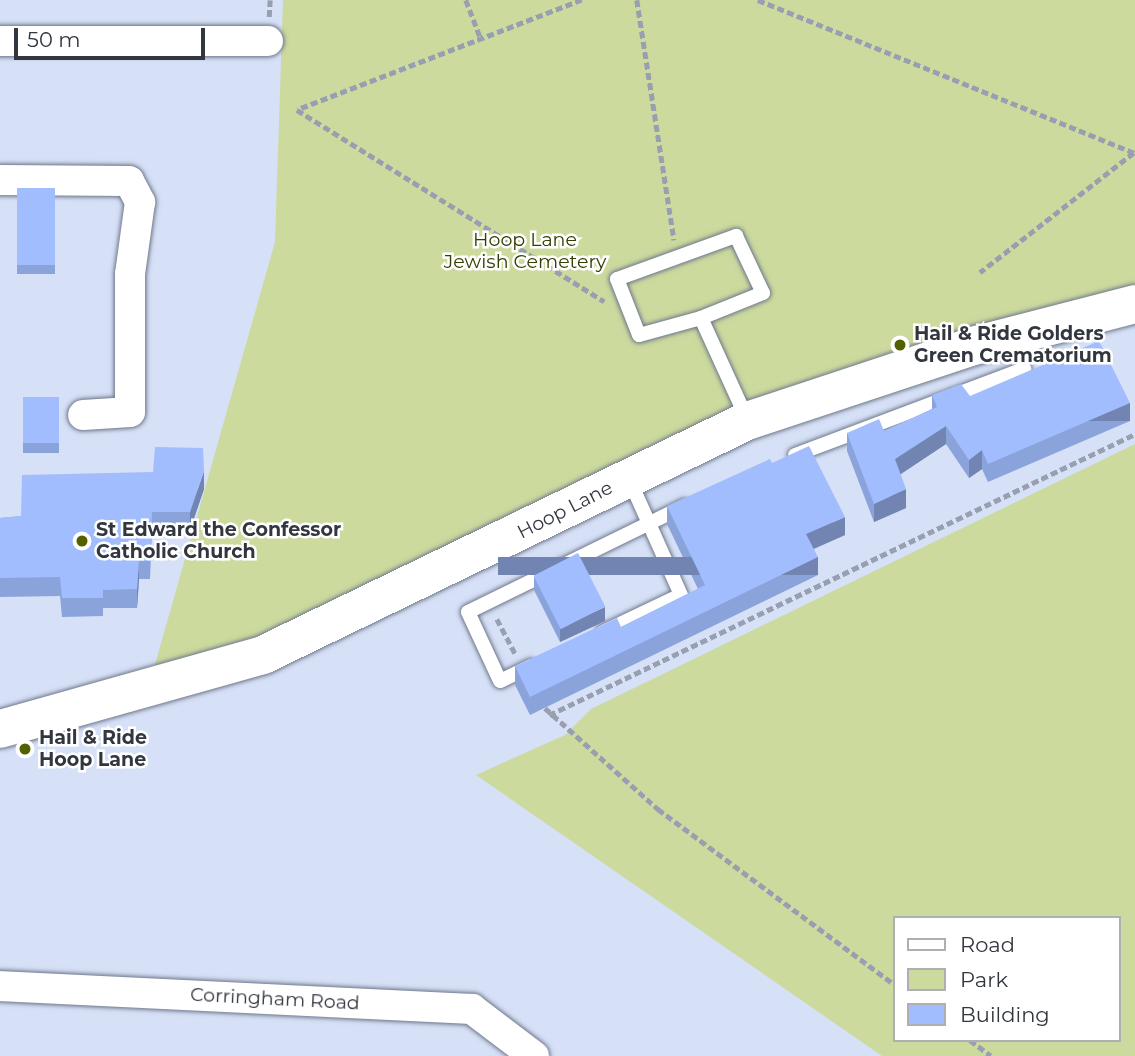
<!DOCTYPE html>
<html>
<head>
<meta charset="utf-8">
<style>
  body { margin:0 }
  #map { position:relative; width:1135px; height:1056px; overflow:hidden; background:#d6e0f6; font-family:Montserrat,sans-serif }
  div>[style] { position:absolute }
  .green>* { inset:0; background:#ccda9e }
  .path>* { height:4.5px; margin-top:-2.25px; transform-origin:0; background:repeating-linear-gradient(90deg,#979fb0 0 7px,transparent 0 10.5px) }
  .roads { filter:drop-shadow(0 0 2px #6f788c) drop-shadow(0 0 2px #6f788c) }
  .lane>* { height:14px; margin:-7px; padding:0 7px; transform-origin:7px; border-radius:7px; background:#fff }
  .street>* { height:30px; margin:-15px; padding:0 15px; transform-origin:15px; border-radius:15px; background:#fff }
  .secondary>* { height:38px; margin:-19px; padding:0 19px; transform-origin:19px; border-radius:19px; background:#fff }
  .wall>* { inset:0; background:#8aa3da; transform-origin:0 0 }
  .shaded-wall>* { inset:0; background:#7184b2; transform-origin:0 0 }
  .building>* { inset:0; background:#a1bdfe; transform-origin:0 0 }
  .dots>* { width:19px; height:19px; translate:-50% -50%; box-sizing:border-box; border:4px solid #fff; border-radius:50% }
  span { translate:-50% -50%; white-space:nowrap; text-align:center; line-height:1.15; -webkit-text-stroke:5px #fff; paint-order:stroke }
  .park-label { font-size:19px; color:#343d04 }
  .poi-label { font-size:19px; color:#32363f; font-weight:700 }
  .left { translate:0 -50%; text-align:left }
  .street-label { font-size:19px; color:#32363f }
  .legend { position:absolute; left:893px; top:916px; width:228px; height:126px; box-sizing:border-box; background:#fff; border:2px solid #adafb2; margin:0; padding:9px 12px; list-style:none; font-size:21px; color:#32363f }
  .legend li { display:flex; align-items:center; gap:14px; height:35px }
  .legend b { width:35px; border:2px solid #adafb2 }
  .scale { position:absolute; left:14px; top:28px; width:191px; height:32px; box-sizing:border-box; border:4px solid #32363f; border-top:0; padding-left:9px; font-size:21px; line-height:24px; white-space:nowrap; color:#32363f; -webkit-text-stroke:5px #fff; paint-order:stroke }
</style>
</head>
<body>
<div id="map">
  <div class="green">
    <div style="clip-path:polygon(283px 0,1135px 0,1135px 304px,977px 345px,148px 689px,275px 242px)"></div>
    <div style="clip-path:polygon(evenodd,1135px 444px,1135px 1056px,882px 1056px,476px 775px,565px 735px,591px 709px,1135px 444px,895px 918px,1119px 918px,1119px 1040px,895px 1040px,895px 918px)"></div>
  </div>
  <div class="path">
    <div style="left:466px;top:0;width:42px;rotate:69deg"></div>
    <div style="left:582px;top:0;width:305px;rotate:158.9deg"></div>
    <div style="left:297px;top:110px;width:362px;rotate:31.9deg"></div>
    <div style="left:637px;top:0;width:243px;rotate:81.2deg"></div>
    <div style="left:758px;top:0;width:406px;rotate:22.1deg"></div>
    <div style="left:1134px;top:153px;width:195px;rotate:142.1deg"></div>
    <div style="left:269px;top:17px;width:17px;rotate:-87deg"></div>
    <div style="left:497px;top:619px;width:41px;rotate:62.2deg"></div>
    <div style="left:545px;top:708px;width:152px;rotate:41.8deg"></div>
    <div style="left:658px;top:809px;width:295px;rotate:36.6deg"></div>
    <div style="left:549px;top:715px;width:650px;rotate:-25.62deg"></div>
    <div style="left:970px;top:1040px;width:26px;rotate:37deg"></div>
  </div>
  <div class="roads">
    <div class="lane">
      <div style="left:701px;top:318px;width:64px;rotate:164.7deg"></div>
      <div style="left:639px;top:335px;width:60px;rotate:-111.4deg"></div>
      <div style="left:617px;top:279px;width:127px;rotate:-19.9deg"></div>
      <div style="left:736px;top:236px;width:63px;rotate:64.7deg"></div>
      <div style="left:763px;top:293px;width:67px;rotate:158deg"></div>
      <div style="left:701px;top:318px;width:111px;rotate:65.5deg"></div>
      <div style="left:795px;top:455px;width:245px;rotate:-20.6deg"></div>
      <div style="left:603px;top:632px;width:86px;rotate:-25.4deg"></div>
      <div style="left:681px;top:595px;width:127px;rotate:-114.1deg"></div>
      <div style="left:531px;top:666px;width:34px;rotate:154deg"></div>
      <div style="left:500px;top:681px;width:76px;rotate:-114.9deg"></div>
      <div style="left:468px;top:612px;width:241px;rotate:-26.1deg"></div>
    </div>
    <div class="street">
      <div style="left:0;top:41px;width:268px"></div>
      <div style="left:0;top:180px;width:129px;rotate:0.4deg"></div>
      <div style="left:129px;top:181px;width:24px;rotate:62deg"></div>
      <div style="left:140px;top:202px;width:73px;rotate:97.9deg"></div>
      <div style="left:130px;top:274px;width:138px;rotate:90deg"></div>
      <div style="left:130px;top:412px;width:47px;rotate:176.3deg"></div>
      <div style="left:0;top:986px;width:473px;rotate:2.8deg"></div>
      <div style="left:472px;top:1009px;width:78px;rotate:37.2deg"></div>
    </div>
    <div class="secondary">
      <div style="left:0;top:729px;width:273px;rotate:-15.7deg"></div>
      <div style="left:263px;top:655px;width:538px;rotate:-25.8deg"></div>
      <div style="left:747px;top:421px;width:242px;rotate:-18.3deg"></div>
      <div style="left:977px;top:345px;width:163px;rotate:-14.5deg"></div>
    </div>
  </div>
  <div class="wall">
    <div style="left:17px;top:188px;width:38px;height:86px"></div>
    <div style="clip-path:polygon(932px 395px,970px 396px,1130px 421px,988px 482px,982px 469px,969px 478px,946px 444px,900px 474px,906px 508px,874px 522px,847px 451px,847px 433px,884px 431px,932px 409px)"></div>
    <div style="left:23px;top:397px;width:36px;height:56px"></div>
    <div style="clip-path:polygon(772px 463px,845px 535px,814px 549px,818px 575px,530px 715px,515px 685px,515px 666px,621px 627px,698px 589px,667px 524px,667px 506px)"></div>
    <div style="clip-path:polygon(204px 489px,190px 530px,152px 530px,150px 579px,139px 579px,137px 608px,103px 608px,103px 616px,62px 617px,60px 596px,0 597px,0 518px,21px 516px)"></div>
    <div style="clip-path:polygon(534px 576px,605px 621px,560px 642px,534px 590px)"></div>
  </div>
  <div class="shaded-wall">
    <div style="left:1130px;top:403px;width:18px;height:155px;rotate:90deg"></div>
    <div style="clip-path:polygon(946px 426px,946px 444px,895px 478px,895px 459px)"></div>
    <div style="clip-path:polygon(982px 450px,982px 469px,969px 478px,969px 460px)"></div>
    <div style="clip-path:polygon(204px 471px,204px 489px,190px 530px,190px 512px)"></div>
    <div style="clip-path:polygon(906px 489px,906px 508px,874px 522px,874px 504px)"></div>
    <div style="clip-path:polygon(845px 517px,845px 535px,806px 552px,806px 534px)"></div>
    <div style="left:818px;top:557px;width:18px;height:320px;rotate:90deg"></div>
    <div style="clip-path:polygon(139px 561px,139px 579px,137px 608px,137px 589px)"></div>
    <div style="clip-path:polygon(605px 607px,605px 621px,560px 642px,560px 628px)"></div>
  </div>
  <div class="building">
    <div style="left:17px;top:188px;width:38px;height:77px"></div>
    <div style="clip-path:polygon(1099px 341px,1130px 403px,988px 464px,982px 450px,969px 460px,946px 426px,895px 459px,906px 489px,874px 504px,847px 433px,879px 419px,884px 431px,937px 407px,932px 395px,961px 384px,970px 396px)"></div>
    <div style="left:23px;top:397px;width:36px;height:46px"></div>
    <div style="clip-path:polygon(809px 446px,845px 517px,806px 534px,818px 557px,530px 697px,515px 666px,617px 618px,621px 627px,705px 585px,667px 506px,770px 459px,772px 463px)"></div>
    <div style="clip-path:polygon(155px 447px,203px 448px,204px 471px,190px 512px,152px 512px,150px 561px,139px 561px,137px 589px,103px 590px,103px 598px,62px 598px,60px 577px,0 578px,0 518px,21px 516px,22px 475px,153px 472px)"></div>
    <div style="left:578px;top:553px;width:60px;height:50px;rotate:63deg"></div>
  </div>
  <div class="dots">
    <div style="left:900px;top:345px;background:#526000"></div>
    <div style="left:82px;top:541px;background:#526000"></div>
    <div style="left:25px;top:749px;background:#526000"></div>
  </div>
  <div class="park-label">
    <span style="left:525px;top:251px">Hoop Lane<br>Jewish Cemetery</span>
  </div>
  <div class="poi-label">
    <span class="left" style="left:914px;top:345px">Hail &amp; Ride Golders<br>Green Crematorium</span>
    <span class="left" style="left:96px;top:541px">St Edward the Confessor<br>Catholic Church</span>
    <span class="left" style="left:39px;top:749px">Hail &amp; Ride<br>Hoop Lane</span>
  </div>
  <div class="street-label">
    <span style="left:565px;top:510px;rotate:-27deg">Hoop Lane</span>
    <span style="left:275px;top:999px;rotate:3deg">Corringham Road</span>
  </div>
  <ul class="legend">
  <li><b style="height:9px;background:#fff"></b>Road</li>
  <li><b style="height:19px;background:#ccda9e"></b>Park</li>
  <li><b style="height:19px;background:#a1bdfe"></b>Building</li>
  </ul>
  <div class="scale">50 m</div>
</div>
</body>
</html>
